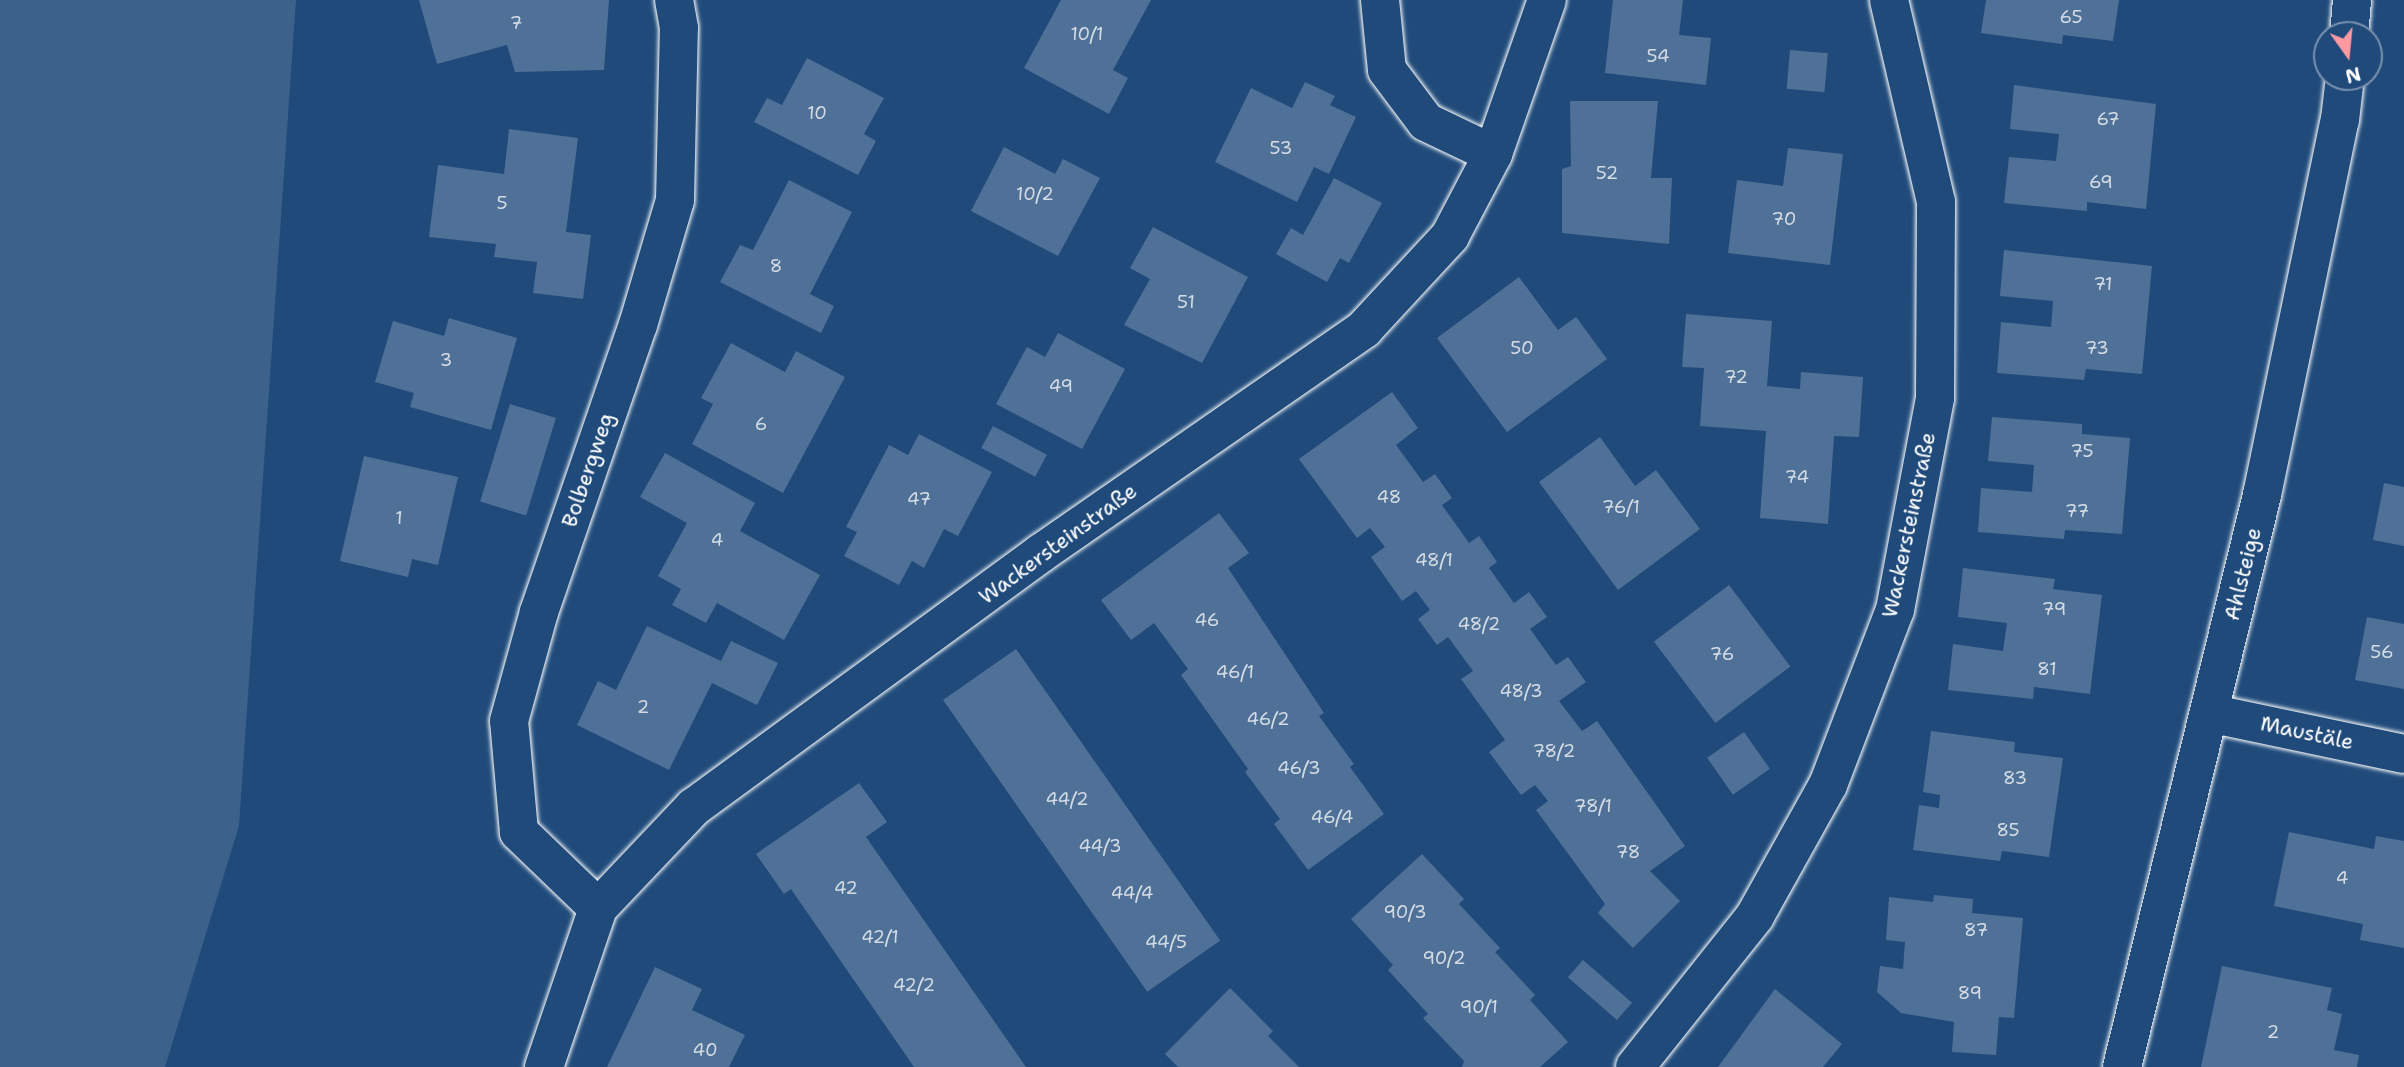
<!DOCTYPE html>
<html>
<head>
<meta charset="utf-8">
<style>
  body { margin:0 }
  #map { position:relative; width:2404px; height:1067px; overflow:hidden; background:#1f4a7a; font-family:"Shantell Sans",sans-serif }
  div>[style] { position:absolute }
  .green>* { inset:0; background:#3c618b }
  .building>* { inset:0; background:#507197; transform-origin:0 0 }
  .roads { filter:drop-shadow(0 0 2px #fff) drop-shadow(0 0 2px #fff) }
  .street>* { height:38px; margin:-19px; padding:0 19px; transform-origin:19px; border-radius:19px; background:#1f4a7a }
  span { translate:-50% -50%; white-space:nowrap; text-align:center; line-height:1.15; -webkit-text-stroke:7px #1f4a7a; paint-order:stroke }
  .number-label { font-size:18px; color:#d3dce5 }
  .number-label span { -webkit-text-stroke-width:0 }
  .street-label { font-size:21px; color:#fff }
  .north { position:absolute; left:2313px; top:21px; width:70px; height:70px; box-sizing:border-box; background:#1f4a7a; border:2px solid #7992af; border-radius:50%; rotate:165deg; font-size:19px; font-weight:700; line-height:28px; text-align:center; color:#fff }
  .north::after { content:''; display:block; margin:auto; width:24px; height:32px; background:#ff9aa2; clip-path:polygon(50% 0,100% 100%,50% 72%,0 100%) }
</style>
</head>
<body>
<div id="map">
  <div class="green">
    <div style="clip-path:polygon(0 0,296px 0,239px 826px,165px 1067px,0 1067px)"></div>
  </div>
  <div class="building">
    <div style="clip-path:polygon(419px 0,609px 0,604px 70px,515px 72px,507px 45px,437px 64px)"></div>
    <div style="clip-path:polygon(1061px 0,1151px 0,1113px 70px,1128px 78px,1109px 114px,1024px 68px)"></div>
    <div style="clip-path:polygon(1613px 0,1683px 0,1679px 35px,1711px 38px,1706px 85px,1605px 73px)"></div>
    <div style="clip-path:polygon(1986px 0,2119px 0,2113px 41px,2063px 35px,2062px 44px,1981px 33px)"></div>
    <div style="left:1790px;top:50px;width:38px;height:39px;rotate:5deg"></div>
    <div style="clip-path:polygon(807px 58px,884px 98px,864px 134px,876px 141px,858px 175px,754px 122px,767px 98px,782px 105px)"></div>
    <div style="clip-path:polygon(1305px 82px,1335px 96px,1330px 105px,1356px 117px,1329px 174px,1314px 167px,1297px 202px,1215px 162px,1251px 88px,1292px 108px)"></div>
    <div style="clip-path:polygon(2014px 85px,2156px 104px,2146px 209px,2087px 202px,2087px 211px,2004px 203px,2009px 157px,2056px 161px,2059px 134px,2010px 129px)"></div>
    <div style="clip-path:polygon(1570px 101px,1658px 101px,1651px 178px,1672px 178px,1669px 244px,1562px 233px,1562px 169px,1571px 166px)"></div>
    <div style="clip-path:polygon(509px 129px,578px 138px,566px 232px,591px 235px,583px 299px,533px 293px,537px 262px,494px 257px,496px 244px,429px 237px,438px 165px,504px 174px)"></div>
    <div style="clip-path:polygon(1004px 147px,1055px 174px,1063px 159px,1100px 178px,1058px 256px,971px 211px)"></div>
    <div style="clip-path:polygon(1788px 148px,1843px 154px,1830px 265px,1728px 253px,1737px 180px,1783px 186px)"></div>
    <div style="clip-path:polygon(1334px 178px,1382px 203px,1349px 263px,1340px 258px,1327px 282px,1276px 254px,1291px 228px,1303px 235px)"></div>
    <div style="clip-path:polygon(789px 180px,852px 212px,810px 294px,834px 306px,821px 333px,720px 282px,740px 245px,753px 250px)"></div>
    <div style="clip-path:polygon(1153px 227px,1248px 277px,1202px 363px,1124px 325px,1150px 279px,1130px 268px)"></div>
    <div style="clip-path:polygon(2004px 250px,2152px 266px,2142px 374px,2086px 369px,2084px 380px,1997px 373px,2001px 322px,2051px 327px,2053px 301px,2000px 296px)"></div>
    <div style="clip-path:polygon(1519px 277px,1558px 330px,1576px 317px,1607px 359px,1507px 432px,1437px 338px)"></div>
    <div style="clip-path:polygon(1686px 314px,1772px 321px,1767px 386px,1800px 389px,1801px 372px,1863px 377px,1859px 437px,1834px 436px,1828px 524px,1760px 518px,1766px 431px,1700px 426px,1704px 368px,1682px 367px)"></div>
    <div style="clip-path:polygon(449px 318px,517px 338px,491px 430px,410px 407px,414px 393px,375px 382px,393px 321px,444px 336px)"></div>
    <div style="clip-path:polygon(1058px 333px,1125px 369px,1082px 449px,996px 404px,1027px 347px,1045px 357px)"></div>
    <div style="clip-path:polygon(731px 343px,785px 372px,796px 351px,845px 377px,783px 493px,692px 444px,713px 404px,701px 398px)"></div>
    <div style="clip-path:polygon(1392px 392px,1418px 428px,1396px 445px,1423px 482px,1435px 474px,1452px 498px,1442px 505px,1469px 543px,1479px 536px,1497px 562px,1489px 568px,1514px 603px,1529px 592px,1547px 617px,1530px 629px,1556px 665px,1568px 657px,1586px 682px,1559px 701px,1582px 731px,1597px 721px,1685px 846px,1650px 871px,1680px 901px,1633px 948px,1598px 913px,1605px 904px,1536px 810px,1548px 801px,1535px 785px,1521px 795px,1489px 752px,1505px 740px,1461px 679px,1473px 671px,1448px 637px,1437px 645px,1418px 619px,1430px 610px,1416px 591px,1402px 601px,1371px 557px,1385px 547px,1370px 528px,1357px 538px,1299px 459px)"></div>
    <div style="left:510px;top:404px;width:48px;height:102px;rotate:17deg"></div>
    <div style="clip-path:polygon(1992px 417px,2082px 424px,2082px 434px,2130px 438px,2122px 534px,2065px 530px,2064px 539px,1978px 532px,1981px 488px,2032px 492px,2034px 465px,1988px 461px)"></div>
    <div style="left:993px;top:426px;width:61px;height:25px;rotate:28deg"></div>
    <div style="clip-path:polygon(919px 434px,992px 472px,958px 536px,944px 529px,924px 568px,912px 561px,899px 585px,844px 556px,857px 532px,846px 527px,889px 445px,908px 455px)"></div>
    <div style="clip-path:polygon(1600px 437px,1635px 486px,1656px 470px,1700px 529px,1618px 590px,1539px 482px)"></div>
    <div style="clip-path:polygon(665px 453px,755px 503px,740px 531px,820px 575px,784px 640px,717px 603px,706px 623px,672px 605px,681px 589px,658px 576px,687px 523px,640px 497px)"></div>
    <div style="clip-path:polygon(364px 456px,458px 477px,438px 565px,412px 559px,408px 577px,340px 561px)"></div>
    <div style="clip-path:polygon(2384px 483px,2404px 487px,2404px 546px,2373px 540px)"></div>
    <div style="clip-path:polygon(1219px 513px,1249px 553px,1228px 568px,1324px 713px,1319px 716px,1354px 764px,1350px 767px,1384px 814px,1308px 870px,1274px 824px,1280px 819px,1245px 772px,1248px 769px,1181px 675px,1188px 669px,1154px 623px,1131px 640px,1101px 600px)"></div>
    <div style="clip-path:polygon(1963px 568px,2055px 579px,2053px 589px,2102px 595px,2090px 694px,2034px 687px,2033px 699px,1948px 690px,1953px 644px,2003px 651px,2007px 623px,1958px 617px)"></div>
    <div style="left:1729px;top:585px;width:102px;height:94px;rotate:53deg"></div>
    <div style="clip-path:polygon(2367px 617px,2404px 624px,2404px 689px,2355px 680px)"></div>
    <div style="clip-path:polygon(647px 626px,721px 661px,731px 641px,778px 663px,757px 705px,712px 683px,669px 770px,577px 725px,598px 681px,616px 690px)"></div>
    <div style="left:1016px;top:649px;width:356px;height:89px;rotate:55deg"></div>
    <div style="clip-path:polygon(1931px 731px,2015px 742px,2014px 752px,2063px 758px,2049px 857px,2002px 851px,2000px 861px,1913px 850px,1919px 805px,1939px 808px,1940px 795px,1923px 792px)"></div>
    <div style="left:1744px;top:732px;width:45px;height:45px;rotate:55deg"></div>
    <div style="clip-path:polygon(859px 783px,887px 822px,866px 837px,1026px 1067px,914px 1067px,791px 889px,784px 894px,756px 854px)"></div>
    <div style="clip-path:polygon(2289px 832px,2374px 849px,2376px 836px,2404px 841px,2404px 948px,2360px 940px,2363px 924px,2274px 906px)"></div>
    <div style="clip-path:polygon(1422px 854px,1464px 899px,1459px 904px,1500px 948px,1495px 952px,1535px 995px,1530px 1000px,1568px 1042px,1540px 1067px,1462px 1067px,1464px 1061px,1423px 1018px,1428px 1014px,1388px 970px,1393px 965px,1351px 919px)"></div>
    <div style="clip-path:polygon(1934px 895px,1973px 899px,1972px 913px,2023px 918px,2014px 1018px,1999px 1017px,1996px 1055px,1952px 1052px,1954px 1022px,1901px 1013px,1877px 992px,1880px 966px,1903px 969px,1905px 942px,1886px 940px,1889px 897px,1933px 902px)"></div>
    <div style="left:1583px;top:960px;width:65px;height:23px;rotate:41deg"></div>
    <div style="clip-path:polygon(2222px 966px,2332px 988px,2327px 1010px,2342px 1014px,2334px 1050px,2359px 1055px,2357px 1067px,2201px 1067px)"></div>
    <div style="clip-path:polygon(655px 967px,702px 989px,692px 1010px,745px 1035px,729px 1067px,607px 1067px)"></div>
    <div style="clip-path:polygon(1230px 988px,1273px 1031px,1268px 1036px,1299px 1067px,1178px 1067px,1165px 1054px)"></div>
    <div style="clip-path:polygon(1775px 989px,1842px 1044px,1823px 1067px,1718px 1067px)"></div>
  </div>
  <div class="roads">
    <div class="street">
      <div style="left:1380px;top:0;width:70px;rotate:84.3deg"></div>
      <div style="left:1387px;top:70px;width:65px;rotate:53.1deg"></div>
      <div style="left:1426px;top:122px;width:74px;rotate:25.5deg"></div>
      <div style="left:2349px;top:35px;width:35px;rotate:-85deg"></div>
      <div style="left:2209px;top:713px;width:199px;rotate:11.9deg"></div>
      <div style="left:598px;top:908px;width:110px;rotate:-136.1deg"></div>
      <div style="left:519px;top:832px;width:111px;rotate:-95.1deg"></div>
      <div style="left:509px;top:721px;width:113px;rotate:-74.6deg"></div>
      <div style="left:539px;top:612px;width:304px;rotate:-71deg"></div>
      <div style="left:638px;top:325px;width:130px;rotate:-73.5deg"></div>
      <div style="left:675px;top:200px;width:172px;rotate:-88.7deg"></div>
      <div style="left:679px;top:28px;width:28px;rotate:-100deg"></div>
      <div style="left:544px;top:1067px;width:168px;rotate:-71.2deg"></div>
      <div style="left:598px;top:908px;width:139px;rotate:-46.5deg"></div>
      <div style="left:694px;top:807px;width:430px;rotate:-36.2deg"></div>
      <div style="left:1041px;top:553px;width:393px;rotate:-34.7deg"></div>
      <div style="left:1364px;top:329px;width:127px;rotate:-47.2deg"></div>
      <div style="left:1450px;top:236px;width:93px;rotate:-62.3deg"></div>
      <div style="left:1493px;top:154px;width:163px;rotate:-70.7deg"></div>
      <div style="left:1635px;top:1067px;width:193px;rotate:-51.5deg"></div>
      <div style="left:1755px;top:916px;width:150px;rotate:-60.9deg"></div>
      <div style="left:1828px;top:785px;width:187px;rotate:-69.1deg"></div>
      <div style="left:1895px;top:610px;width:216px;rotate:-79.3deg"></div>
      <div style="left:1935px;top:398px;width:196px;rotate:-89.7deg"></div>
      <div style="left:1936px;top:202px;width:207px;rotate:-103.1deg"></div>
      <div style="left:2122px;top:1067px;width:589px;rotate:-76.25deg"></div>
      <div style="left:2262px;top:495px;width:383px;rotate:-78.3deg"></div>
      <div style="left:2340px;top:120px;width:43px;rotate:-83.4deg"></div>
    </div>
  </div>
  <div class="number-label">
    <span style="left:2071px;top:17px">65</span>
    <span style="left:516px;top:23px">7</span>
    <span style="left:1087px;top:34px">10/1</span>
    <span style="left:1658px;top:56px">54</span>
    <span style="left:817px;top:113px">10</span>
    <span style="left:2108px;top:119px">67</span>
    <span style="left:1281px;top:148px">53</span>
    <span style="left:1607px;top:173px">52</span>
    <span style="left:2101px;top:182px">69</span>
    <span style="left:1035px;top:194px">10/2</span>
    <span style="left:502px;top:203px">5</span>
    <span style="left:1784px;top:219px">70</span>
    <span style="left:776px;top:266px">8</span>
    <span style="left:2103px;top:284px">71</span>
    <span style="left:1186px;top:302px">51</span>
    <span style="left:1522px;top:348px">50</span>
    <span style="left:2097px;top:348px">73</span>
    <span style="left:446px;top:360px">3</span>
    <span style="left:1736px;top:377px">72</span>
    <span style="left:1061px;top:386px">49</span>
    <span style="left:761px;top:424px">6</span>
    <span style="left:2082px;top:451px">75</span>
    <span style="left:1797px;top:477px">74</span>
    <span style="left:1389px;top:497px">48</span>
    <span style="left:919px;top:499px">47</span>
    <span style="left:1621px;top:507px">76/1</span>
    <span style="left:2077px;top:511px">77</span>
    <span style="left:399px;top:518px">1</span>
    <span style="left:717px;top:540px">4</span>
    <span style="left:1434px;top:560px">48/1</span>
    <span style="left:2054px;top:609px">79</span>
    <span style="left:1207px;top:620px">46</span>
    <span style="left:1479px;top:624px">48/2</span>
    <span style="left:2382px;top:652px">56</span>
    <span style="left:1722px;top:654px">76</span>
    <span style="left:2047px;top:669px">81</span>
    <span style="left:1235px;top:672px">46/1</span>
    <span style="left:1521px;top:691px">48/3</span>
    <span style="left:643px;top:707px">2</span>
    <span style="left:1268px;top:719px">46/2</span>
    <span style="left:1554px;top:751px">78/2</span>
    <span style="left:1299px;top:768px">46/3</span>
    <span style="left:2015px;top:778px">83</span>
    <span style="left:1067px;top:799px">44/2</span>
    <span style="left:1593px;top:806px">78/1</span>
    <span style="left:1332px;top:817px">46/4</span>
    <span style="left:2008px;top:830px">85</span>
    <span style="left:1100px;top:846px">44/3</span>
    <span style="left:1628px;top:852px">78</span>
    <span style="left:2342px;top:878px">4</span>
    <span style="left:846px;top:888px">42</span>
    <span style="left:1132px;top:893px">44/4</span>
    <span style="left:1405px;top:912px">90/3</span>
    <span style="left:1976px;top:930px">87</span>
    <span style="left:880px;top:937px">42/1</span>
    <span style="left:1166px;top:942px">44/5</span>
    <span style="left:1444px;top:958px">90/2</span>
    <span style="left:914px;top:985px">42/2</span>
    <span style="left:1970px;top:993px">89</span>
    <span style="left:1479px;top:1007px">90/1</span>
    <span style="left:2273px;top:1032px">2</span>
    <span style="left:705px;top:1050px">40</span>
  </div>
  <div class="street-label">
    <span style="left:588px;top:470px;rotate:-71deg">Bolbergweg</span>
    <span style="left:1909px;top:525px;rotate:-78deg">Wackersteinstraße</span>
    <span style="left:1058px;top:544px;rotate:-36deg">Wackersteinstraße</span>
    <span style="left:2243px;top:574px;rotate:-76deg">Ahlsteige</span>
    <span style="left:2307px;top:733px;rotate:12deg">Maustäle</span>
  </div>
  <div class="north">N</div>
</div>
</body>
</html>
